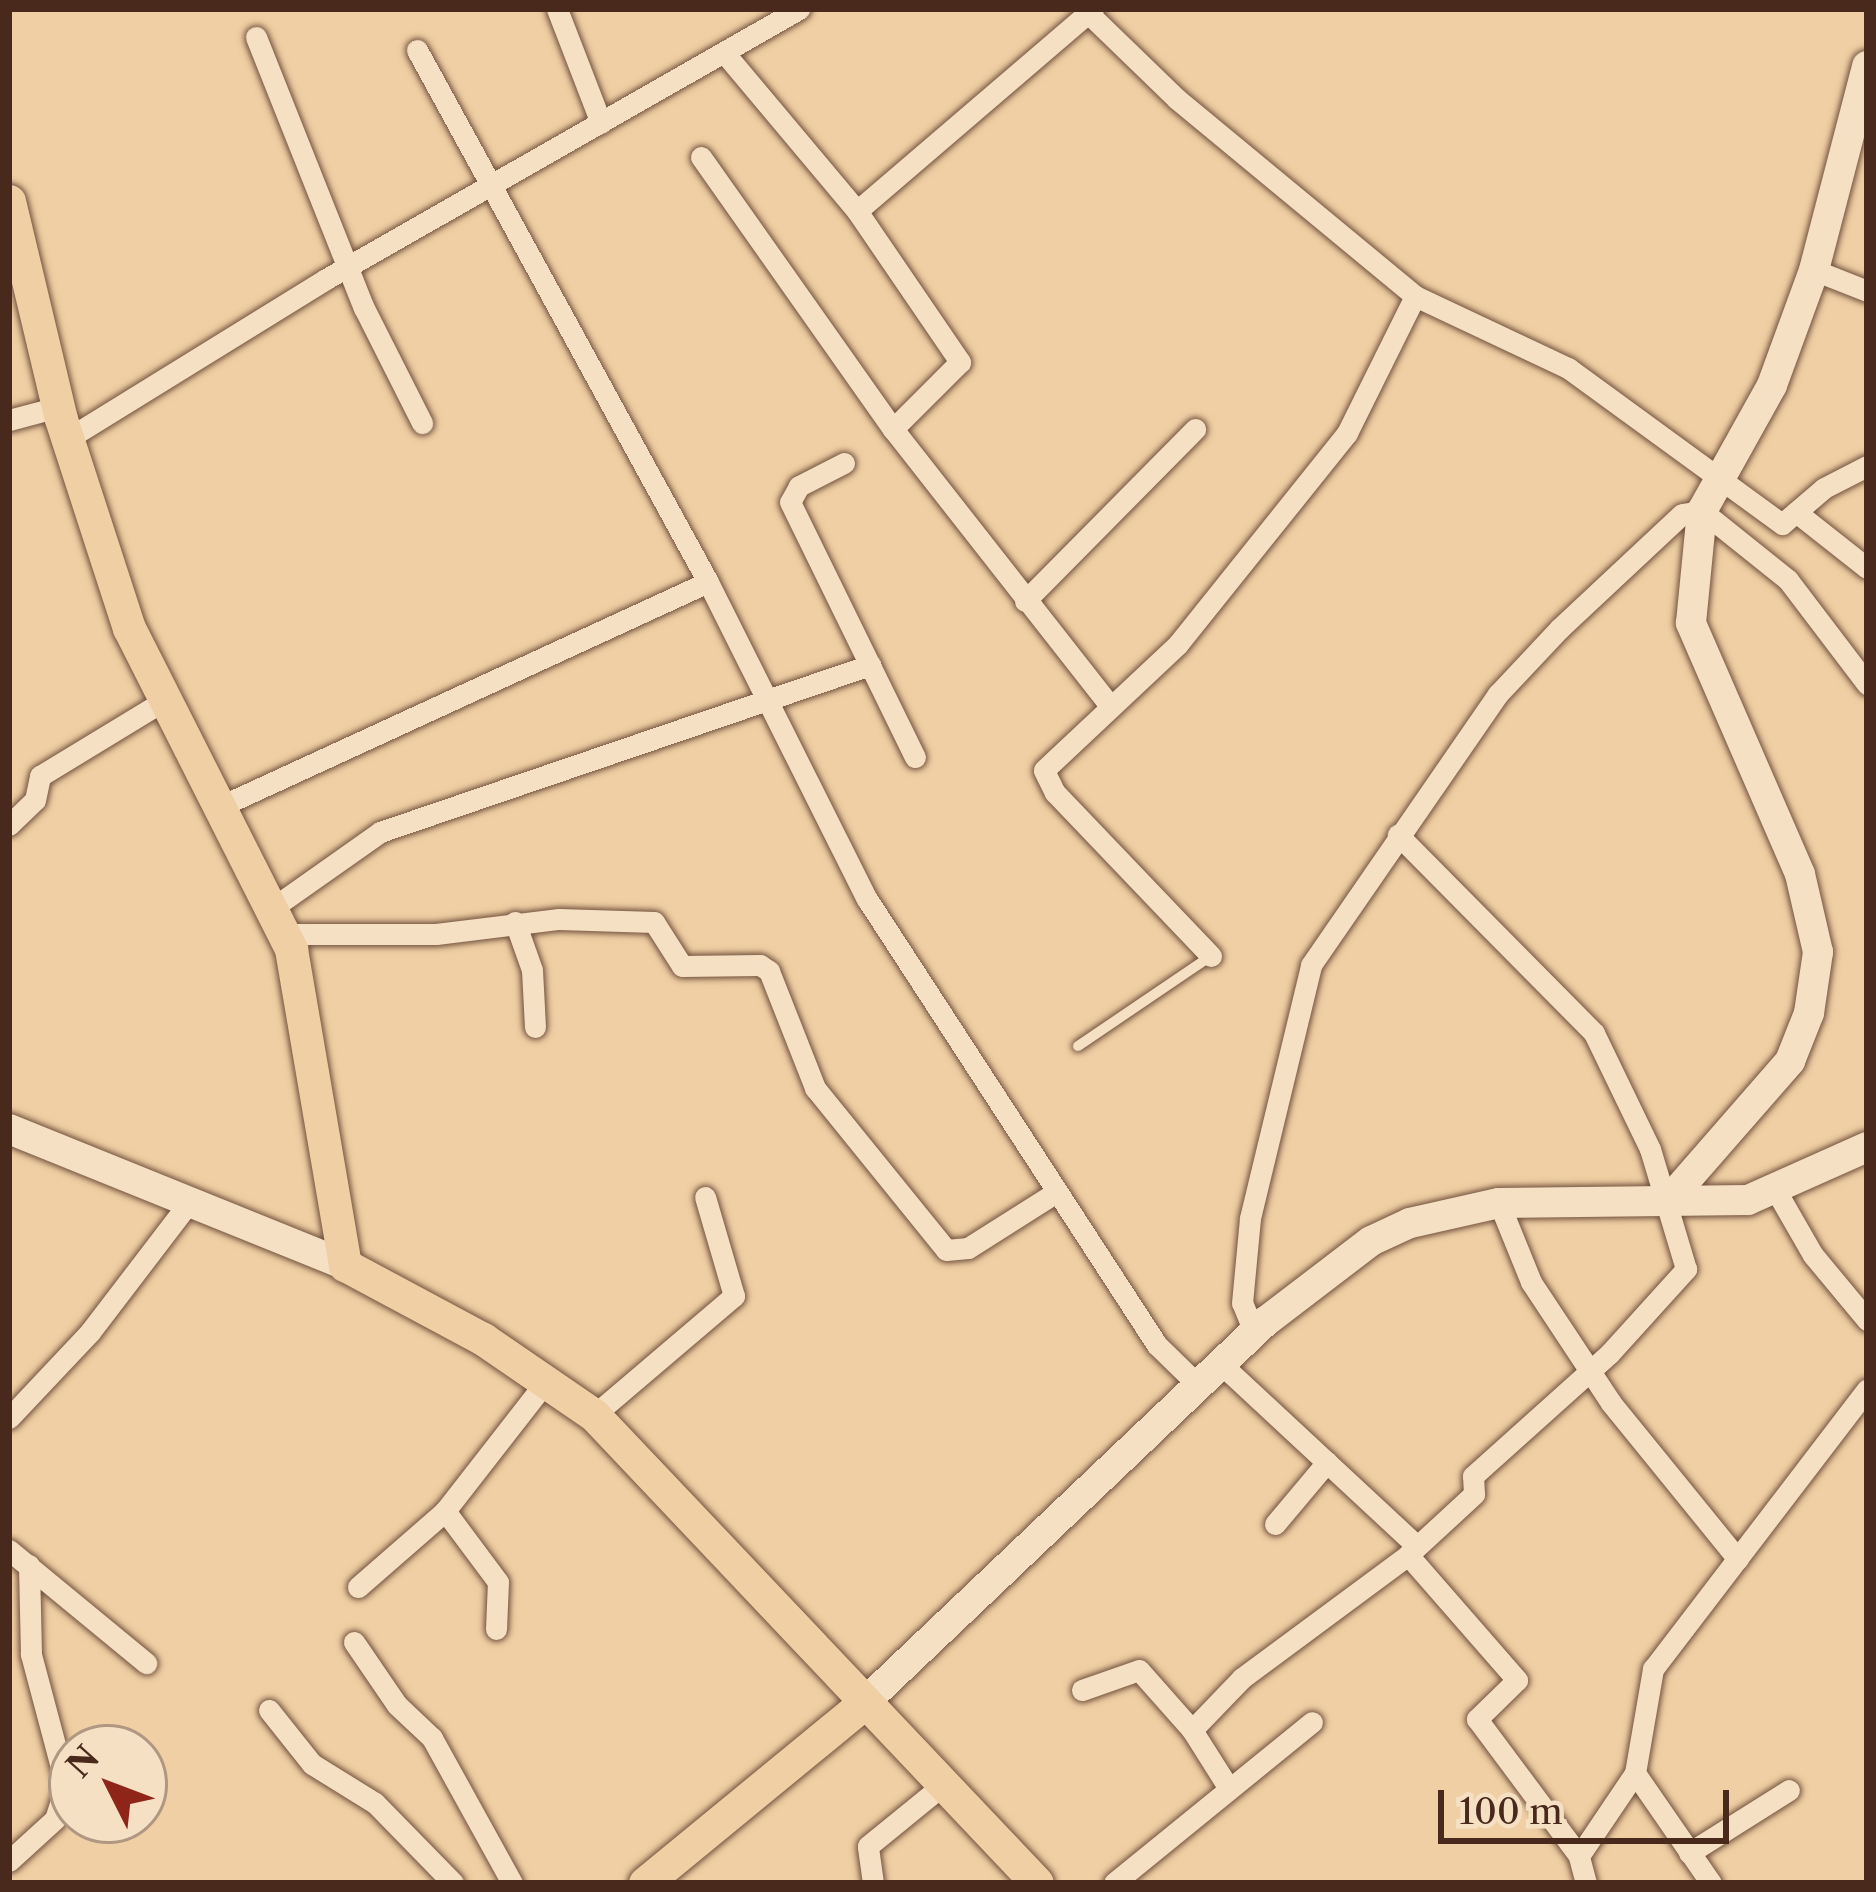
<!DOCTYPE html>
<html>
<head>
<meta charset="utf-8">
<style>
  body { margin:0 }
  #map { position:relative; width:1876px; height:1892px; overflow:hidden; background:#f0cfa4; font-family:"Libre Caslon Text",serif }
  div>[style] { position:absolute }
  .roads { filter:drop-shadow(0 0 3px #72523e) drop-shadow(0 0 3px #72523e) }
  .lane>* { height:10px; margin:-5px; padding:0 5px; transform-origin:5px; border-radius:5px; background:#f5e0c4 }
  .street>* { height:21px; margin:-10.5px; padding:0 10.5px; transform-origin:10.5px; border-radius:10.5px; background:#f5e0c4 }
  .secondary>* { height:30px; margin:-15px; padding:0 15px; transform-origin:15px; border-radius:15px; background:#f5e0c4 }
  .primary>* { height:33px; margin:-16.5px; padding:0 16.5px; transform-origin:16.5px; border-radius:16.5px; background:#f0cfa4 }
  span { translate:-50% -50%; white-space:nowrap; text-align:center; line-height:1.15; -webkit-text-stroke:9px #f5e0c4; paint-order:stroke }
  .frame { position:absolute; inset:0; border:12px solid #48291c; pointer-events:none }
  .north { position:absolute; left:48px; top:1724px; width:120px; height:120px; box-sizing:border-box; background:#f5e0c4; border:3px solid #b09781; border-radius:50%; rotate:312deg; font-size:33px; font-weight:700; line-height:48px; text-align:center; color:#48291c }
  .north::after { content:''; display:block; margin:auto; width:42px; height:54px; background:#8f2418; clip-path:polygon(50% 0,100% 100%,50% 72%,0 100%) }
  .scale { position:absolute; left:1438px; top:1790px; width:291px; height:54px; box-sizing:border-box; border:6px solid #48291c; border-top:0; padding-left:15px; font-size:36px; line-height:42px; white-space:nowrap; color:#48291c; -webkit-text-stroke:9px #f5e0c4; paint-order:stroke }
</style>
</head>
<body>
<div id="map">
  <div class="roads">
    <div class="lane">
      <div style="left:1078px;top:1046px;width:161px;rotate:-34.1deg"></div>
    </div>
    <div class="street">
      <div style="left:557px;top:9px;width:122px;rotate:68.9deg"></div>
      <div style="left:1084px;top:9px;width:129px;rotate:44.1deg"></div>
      <div style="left:1177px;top:99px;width:309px;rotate:39.6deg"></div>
      <div style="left:1415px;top:296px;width:169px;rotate:25.2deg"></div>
      <div style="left:1568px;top:368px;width:265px;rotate:36.1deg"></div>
      <div style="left:1782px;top:524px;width:55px;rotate:-40.6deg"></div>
      <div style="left:1824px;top:488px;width:48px;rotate:-27.1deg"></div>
      <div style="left:256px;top:37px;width:292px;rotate:68.3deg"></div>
      <div style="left:364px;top:308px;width:129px;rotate:63.2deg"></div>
      <div style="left:417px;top:50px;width:606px;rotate:61.32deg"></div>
      <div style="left:708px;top:582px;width:355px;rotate:63.4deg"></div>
      <div style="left:867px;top:899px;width:532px;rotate:56.97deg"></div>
      <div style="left:1157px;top:1345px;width:57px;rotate:44.3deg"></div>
      <div style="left:727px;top:56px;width:202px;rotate:50deg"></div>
      <div style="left:857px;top:211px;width:311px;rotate:-40.6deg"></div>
      <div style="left:701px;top:157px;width:333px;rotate:54.8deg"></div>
      <div style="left:893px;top:429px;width:352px;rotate:51.9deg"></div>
      <div style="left:857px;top:211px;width:183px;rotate:55.7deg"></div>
      <div style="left:960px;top:362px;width:95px;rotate:135deg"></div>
      <div style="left:1814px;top:270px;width:57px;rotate:21.6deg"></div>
      <div style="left:9px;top:420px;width:51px;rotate:-14.9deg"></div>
      <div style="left:67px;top:439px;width:304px;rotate:-31.7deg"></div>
      <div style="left:326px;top:279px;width:545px;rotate:-29.72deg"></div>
      <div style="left:844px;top:463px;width:51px;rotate:152.9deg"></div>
      <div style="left:799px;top:486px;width:18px;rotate:119deg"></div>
      <div style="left:790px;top:502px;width:284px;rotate:63.9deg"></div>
      <div style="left:1796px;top:512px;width:90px;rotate:38.3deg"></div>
      <div style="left:1025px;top:601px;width:242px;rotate:-45.3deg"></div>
      <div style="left:219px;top:807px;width:538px;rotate:-24.71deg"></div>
      <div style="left:9px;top:825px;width:36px;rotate:-44deg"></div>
      <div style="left:35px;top:800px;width:25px;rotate:-78deg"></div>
      <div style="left:40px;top:776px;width:146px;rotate:-31.3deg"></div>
      <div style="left:271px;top:909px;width:133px;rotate:-35.2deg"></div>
      <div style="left:380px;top:832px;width:518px;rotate:-18.82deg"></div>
      <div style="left:515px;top:922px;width:51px;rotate:70.5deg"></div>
      <div style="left:532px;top:970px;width:57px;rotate:87deg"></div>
      <div style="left:283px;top:934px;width:153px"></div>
      <div style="left:436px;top:934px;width:124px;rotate:-7deg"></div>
      <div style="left:559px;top:919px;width:95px;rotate:1.8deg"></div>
      <div style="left:654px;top:922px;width:52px;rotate:57.5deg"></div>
      <div style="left:682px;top:966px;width:78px;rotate:-0.7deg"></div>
      <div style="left:760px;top:965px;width:11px;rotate:34deg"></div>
      <div style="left:769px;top:971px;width:126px;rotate:68.5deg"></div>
      <div style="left:815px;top:1088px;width:208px;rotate:51deg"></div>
      <div style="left:946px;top:1250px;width:22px;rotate:-5deg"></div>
      <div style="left:968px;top:1248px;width:103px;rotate:-32.3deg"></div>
      <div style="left:1211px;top:956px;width:226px;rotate:-133.7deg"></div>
      <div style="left:1055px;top:793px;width:25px;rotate:-116deg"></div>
      <div style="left:1044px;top:770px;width:184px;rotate:-43.2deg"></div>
      <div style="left:1178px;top:644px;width:270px;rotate:-51.3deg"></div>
      <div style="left:1347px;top:433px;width:153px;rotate:-63.6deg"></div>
      <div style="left:1775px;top:1189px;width:76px;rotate:60.1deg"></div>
      <div style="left:1813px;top:1255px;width:85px;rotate:50.3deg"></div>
      <div style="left:1499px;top:1203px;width:85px;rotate:67.9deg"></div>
      <div style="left:1531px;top:1282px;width:145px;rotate:56.5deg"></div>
      <div style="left:1611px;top:1403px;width:201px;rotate:50.9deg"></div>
      <div style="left:1254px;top:1332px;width:31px;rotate:-112deg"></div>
      <div style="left:1242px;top:1303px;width:85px;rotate:-84.6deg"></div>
      <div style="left:1250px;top:1218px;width:260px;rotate:-76.4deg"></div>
      <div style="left:1311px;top:965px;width:329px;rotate:-55.4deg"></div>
      <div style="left:1498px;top:694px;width:89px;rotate:-46.8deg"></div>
      <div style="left:1559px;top:629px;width:168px;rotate:-43.1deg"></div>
      <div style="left:1682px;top:514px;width:20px;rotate:-9deg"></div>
      <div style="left:1702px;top:511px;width:110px;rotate:38.7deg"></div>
      <div style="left:1788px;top:580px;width:131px;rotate:52.8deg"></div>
      <div style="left:1221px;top:1364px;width:267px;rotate:42.9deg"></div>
      <div style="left:594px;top:1415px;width:184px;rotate:-40.4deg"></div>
      <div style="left:734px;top:1296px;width:103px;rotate:-106.3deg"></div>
      <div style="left:9px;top:1418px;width:118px;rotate:-46.7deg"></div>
      <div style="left:90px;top:1332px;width:165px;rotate:-52.6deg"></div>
      <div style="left:1275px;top:1524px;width:81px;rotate:-50deg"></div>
      <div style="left:9px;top:1550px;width:178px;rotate:39.5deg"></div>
      <div style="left:1408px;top:1555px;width:166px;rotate:48.9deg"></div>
      <div style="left:1517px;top:1680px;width:56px;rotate:135.7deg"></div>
      <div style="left:1477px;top:1719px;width:171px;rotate:53.3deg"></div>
      <div style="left:358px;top:1587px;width:116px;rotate:-41.1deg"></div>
      <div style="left:496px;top:1629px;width:47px;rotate:-87.6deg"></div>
      <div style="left:498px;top:1582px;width:89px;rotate:-126.7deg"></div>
      <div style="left:445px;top:1511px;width:160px;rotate:-52.1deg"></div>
      <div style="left:354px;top:1642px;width:76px;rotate:55.7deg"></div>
      <div style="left:397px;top:1705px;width:48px;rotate:43.3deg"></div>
      <div style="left:432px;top:1738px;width:166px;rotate:61.1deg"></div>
      <div style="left:1082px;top:1690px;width:60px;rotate:-19.3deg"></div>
      <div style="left:1139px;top:1670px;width:80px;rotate:48.5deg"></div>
      <div style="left:1192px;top:1730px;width:67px;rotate:57.7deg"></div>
      <div style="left:269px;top:1710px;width:69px;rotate:51.5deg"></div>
      <div style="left:312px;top:1764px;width:74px;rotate:31.8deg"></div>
      <div style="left:375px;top:1803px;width:112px;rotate:45.7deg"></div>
      <div style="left:1192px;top:1730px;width:72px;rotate:-46.1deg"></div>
      <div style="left:1242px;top:1678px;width:207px;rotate:-36.5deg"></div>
      <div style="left:1408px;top:1555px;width:90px;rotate:-42.7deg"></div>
      <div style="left:1474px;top:1494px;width:18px;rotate:-93deg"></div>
      <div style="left:1473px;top:1476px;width:183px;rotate:-41.9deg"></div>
      <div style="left:1609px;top:1354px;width:115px;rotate:-47.8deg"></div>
      <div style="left:1686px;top:1269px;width:125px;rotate:-106.7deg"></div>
      <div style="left:1650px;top:1149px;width:129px;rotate:-115.8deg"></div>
      <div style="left:1594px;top:1033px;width:279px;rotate:-134.7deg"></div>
      <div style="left:1635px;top:1773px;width:134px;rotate:55.4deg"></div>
      <div style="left:1689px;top:1853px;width:118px;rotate:-32.2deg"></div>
      <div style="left:9px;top:1861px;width:62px;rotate:-42.4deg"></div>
      <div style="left:55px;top:1819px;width:35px;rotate:-72deg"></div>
      <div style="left:66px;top:1786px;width:137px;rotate:-104.9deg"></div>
      <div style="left:31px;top:1654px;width:89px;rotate:-91.3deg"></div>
      <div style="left:873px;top:1883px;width:37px;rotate:-98deg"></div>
      <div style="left:868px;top:1846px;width:98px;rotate:-39.2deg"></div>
      <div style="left:1114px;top:1883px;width:255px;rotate:-39.1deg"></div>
      <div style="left:1586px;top:1883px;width:28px;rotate:-105deg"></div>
      <div style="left:1579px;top:1856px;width:100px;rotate:-56deg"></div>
      <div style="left:1635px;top:1773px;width:106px;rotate:-80.2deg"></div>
      <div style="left:1653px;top:1669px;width:352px;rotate:-52.6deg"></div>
    </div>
    <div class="secondary">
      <div style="left:9px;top:1129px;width:362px;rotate:22deg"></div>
      <div style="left:1668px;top:1201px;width:186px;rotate:-48.9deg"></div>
      <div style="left:1790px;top:1061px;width:52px;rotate:-68.4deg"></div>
      <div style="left:1809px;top:1013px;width:62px;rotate:-81.6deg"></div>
      <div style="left:1818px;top:952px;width:80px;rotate:-103deg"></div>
      <div style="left:1800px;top:874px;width:274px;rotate:-113.5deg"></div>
      <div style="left:1691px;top:623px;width:113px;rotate:-84.4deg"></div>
      <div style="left:1702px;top:511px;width:144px;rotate:-60.9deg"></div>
      <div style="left:1772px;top:385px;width:122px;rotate:-69.9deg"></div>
      <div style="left:1814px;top:270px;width:211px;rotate:-75.4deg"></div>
      <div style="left:863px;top:1704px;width:555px;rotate:-43.54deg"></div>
      <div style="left:1265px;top:1322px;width:133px;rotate:-37.4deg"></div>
      <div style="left:1371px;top:1241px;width:43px;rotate:-24.8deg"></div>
      <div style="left:1410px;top:1223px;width:91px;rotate:-12.7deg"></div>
      <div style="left:1499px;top:1203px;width:249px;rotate:-0.7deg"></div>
      <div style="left:1748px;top:1200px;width:130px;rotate:-24deg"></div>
    </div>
    <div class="primary">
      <div style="left:9px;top:201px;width:224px;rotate:76.6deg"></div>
      <div style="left:61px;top:419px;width:220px;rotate:72deg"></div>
      <div style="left:129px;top:628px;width:360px;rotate:63.2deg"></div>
      <div style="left:291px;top:949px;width:321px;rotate:80.3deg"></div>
      <div style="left:345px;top:1265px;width:157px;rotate:28.2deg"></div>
      <div style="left:483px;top:1339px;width:135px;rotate:34.4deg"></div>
      <div style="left:594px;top:1415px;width:644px;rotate:46.57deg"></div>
      <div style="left:645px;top:1883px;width:282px;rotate:-39.4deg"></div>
    </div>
  </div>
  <div class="frame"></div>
  <div class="north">N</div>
  <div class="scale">100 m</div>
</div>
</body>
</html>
